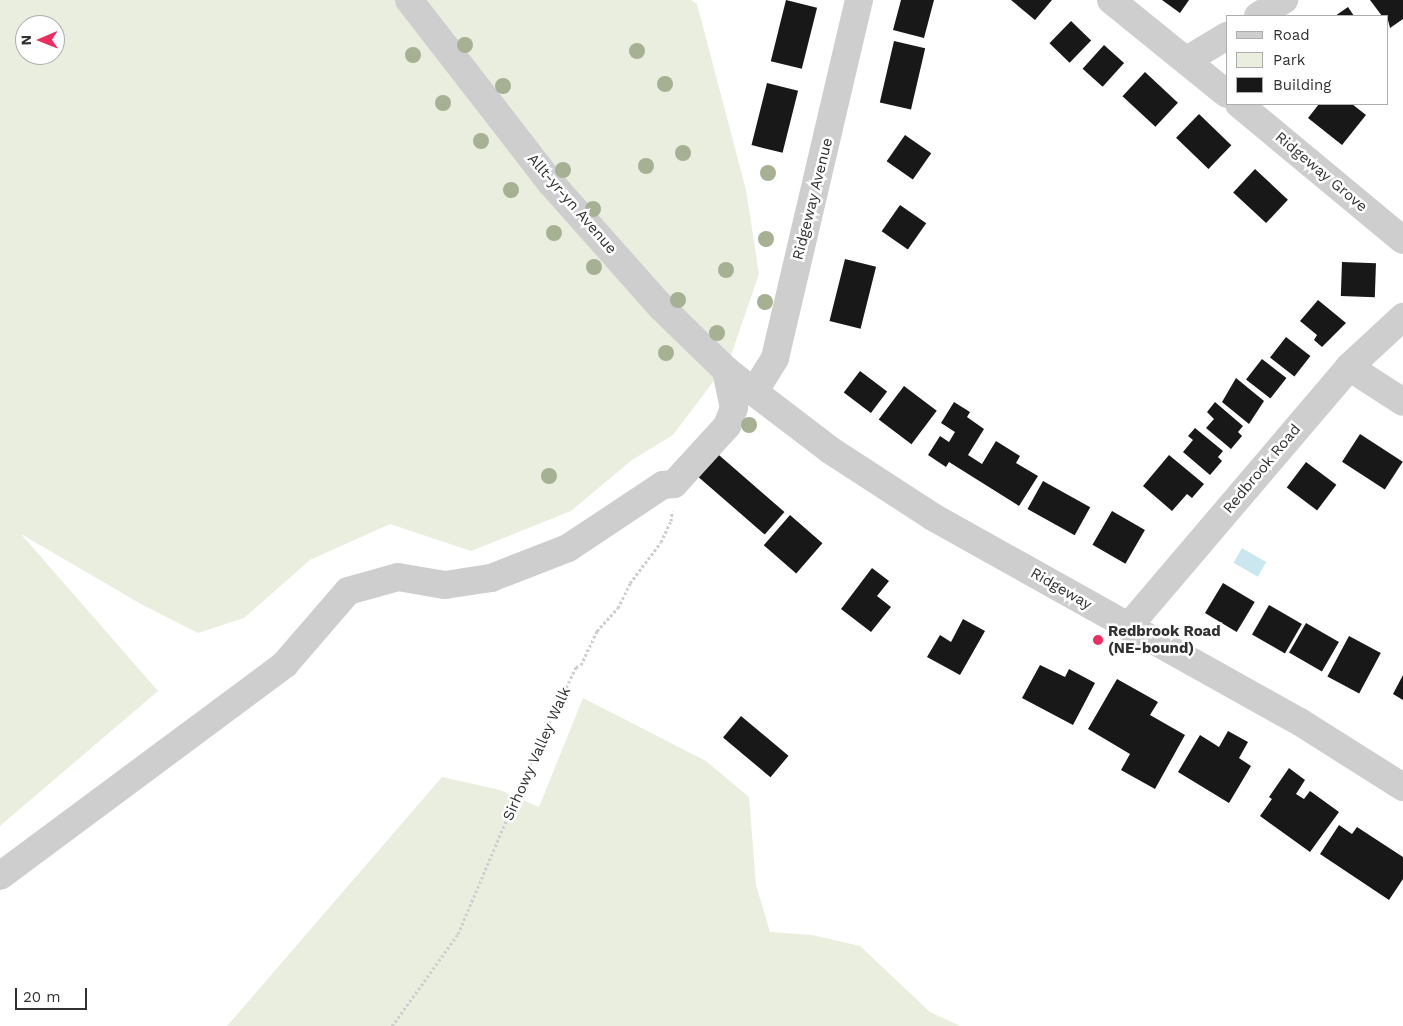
<!DOCTYPE html>
<html>
<head>
<meta charset="utf-8">
<style>
  body { margin:0 }
  #map { position:relative; width:1403px; height:1026px; overflow:hidden; background:#fff; font-family:"Work Sans",sans-serif }
  div>[style] { position:absolute }
  .green>* { inset:0; background:#eaeedf }
  .water>* { inset:0; background:#cae7ef; transform-origin:0 0 }
  .building>* { inset:0; background:#181818; transform-origin:0 0 }
  .path>* { height:3px; margin-top:-1.5px; transform-origin:0; background:repeating-linear-gradient(90deg,#cecece 0 2.5px,transparent 0 5px) }
  .minor>* { height:28px; margin:-14px; padding:0 14px; transform-origin:14px; border-radius:14px; background:#cecece }
  .trees>* { width:16px; height:16px; margin:-8px; border-radius:50%; background:#a6b093 }
  .dots>* { width:14px; height:14px; translate:-50% -50%; box-sizing:border-box; border:2px solid #fff; border-radius:50% }
  span { translate:-50% -50%; white-space:nowrap; text-align:center; line-height:1.15; -webkit-text-stroke:5px #fff; paint-order:stroke }
  .street-label { font-size:15px; color:#313131 }
  .poi-label { font-size:15px; color:#313131; font-weight:700 }
  .left { translate:0 -50%; text-align:left }
  .legend { position:absolute; left:1226px; top:15px; width:162px; height:90px; box-sizing:border-box; background:#fff; border:1px solid #adadad; margin:0; padding:6px 9px; list-style:none; font-size:15px; color:#313131 }
  .legend li { display:flex; align-items:center; gap:10px; height:25px }
  .legend b { width:25px; border:1px solid #adadad }
  .north { position:absolute; left:15px; top:15px; width:50px; height:50px; box-sizing:border-box; background:#fff; border:1px solid #adadad; border-radius:50%; rotate:269deg; font-size:14px; font-weight:700; line-height:20px; text-align:center; color:#313131 }
  .north::after { content:''; display:block; margin:auto; width:18px; height:22px; background:#ef2c5f; clip-path:polygon(50% 0,100% 100%,50% 72%,0 100%) }
  .scale { position:absolute; left:15px; top:988px; width:72px; height:22px; box-sizing:border-box; border:2px solid #313131; border-top:0; padding-left:6px; font-size:15px; line-height:18px; white-space:nowrap; color:#313131; -webkit-text-stroke:4px #fff; paint-order:stroke }
</style>
</head>
<body>
<div id="map">
  <div class="green">
    <div style="clip-path:polygon(evenodd,0 0,691px 0,697px 4px,746px 190px,759px 274px,726px 370px,722px 370px,673px 435px,632px 460px,571px 511px,471px 551px,390px 524px,310px 560px,244px 618px,198px 633px,141px 604px,21px 534px,158px 691px,0 826px,0 0,25px 25px,55px 25px,55px 55px,25px 55px,25px 25px)"></div>
    <div style="clip-path:polygon(583px 698px,706px 761px,749px 797px,756px 885px,770px 932px,812px 935px,860px 946px,930px 1012px,960px 1026px,227px 1026px,442px 777px,500px 790px,539px 807px)"></div>
  </div>
  <div class="water">
    <div style="left:1242px;top:548px;width:28px;height:17px;rotate:30deg"></div>
  </div>
  <div class="building">
    <div style="left:786px;top:0;width:32px;height:63px;rotate:14deg"></div>
    <div style="clip-path:polygon(901px 0,934px 0,924px 38px,893px 30px)"></div>
    <div style="clip-path:polygon(1011px 0,1052px 0,1035px 20px)"></div>
    <div style="clip-path:polygon(1162px 0,1189px 0,1180px 13px)"></div>
    <div style="clip-path:polygon(1370px 0,1403px 0,1403px 19px,1390px 28px,1387px 16px,1382px 16px)"></div>
    <div style="clip-path:polygon(1348px 7px,1354px 16px,1335px 16px)"></div>
    <div style="left:1071px;top:21px;width:28px;height:31px;rotate:44deg"></div>
    <div style="left:894px;top:41px;width:32px;height:63px;rotate:13deg"></div>
    <div style="left:1104px;top:45px;width:27px;height:32px;rotate:42deg"></div>
    <div style="left:1145px;top:72px;width:45px;height:33px;rotate:43deg"></div>
    <div style="left:767px;top:83px;width:32px;height:64px;rotate:14deg"></div>
    <div style="clip-path:polygon(1319px 104px,1352px 104px,1366px 115px,1342px 145px,1308px 118px)"></div>
    <div style="left:1199px;top:114px;width:45px;height:33px;rotate:44deg"></div>
    <div style="left:905px;top:135px;width:32px;height:32px;rotate:35deg"></div>
    <div style="left:1255px;top:169px;width:45px;height:32px;rotate:43deg"></div>
    <div style="left:900px;top:205px;width:32px;height:32px;rotate:35deg"></div>
    <div style="left:845px;top:259px;width:32px;height:64px;rotate:14deg"></div>
    <div style="left:1342px;top:262px;width:34px;height:34px;rotate:2deg"></div>
    <div style="clip-path:polygon(1318px 300px,1346px 323px,1322px 347px,1314px 340px,1317px 335px,1300px 321px)"></div>
    <div style="left:1286px;top:337px;width:31px;height:26px;rotate:38deg"></div>
    <div style="left:1262px;top:359px;width:31px;height:26px;rotate:38deg"></div>
    <div style="left:860px;top:371px;width:34px;height:27px;rotate:37deg"></div>
    <div style="clip-path:polygon(1236px 378px,1264px 401px,1249px 424px,1222px 402px)"></div>
    <div style="left:904px;top:386px;width:41px;height:42px;rotate:37deg"></div>
    <div style="clip-path:polygon(954px 402px,970px 412px,967px 417px,984px 429px,968px 455px,982px 464px,996px 441px,1020px 456px,1016px 463px,1038px 476px,1019px 506px,949px 462px,946px 467px,928px 455px,940px 436px,949px 442px,955px 432px,941px 423px)"></div>
    <div style="clip-path:polygon(1215px 402px,1243px 426px,1238px 432px,1242px 436px,1231px 449px,1206px 428px,1214px 419px,1207px 412px)"></div>
    <div style="clip-path:polygon(1195px 428px,1223px 451px,1218px 457px,1222px 461px,1210px 475px,1183px 452px,1193px 440px,1188px 436px)"></div>
    <div style="left:1360px;top:434px;width:51px;height:33px;rotate:33deg"></div>
    <div style="left:712px;top:449px;width:96px;height:30px;rotate:41deg"></div>
    <div style="clip-path:polygon(1169px 455px,1204px 484px,1192px 498px,1187px 494px,1172px 511px,1143px 486px)"></div>
    <div style="left:1306px;top:462px;width:38px;height:32px;rotate:37deg"></div>
    <div style="left:1043px;top:481px;width:54px;height:32px;rotate:29deg"></div>
    <div style="left:1112px;top:511px;width:38px;height:39px;rotate:30deg"></div>
    <div style="left:790px;top:515px;width:43px;height:40px;rotate:41deg"></div>
    <div style="clip-path:polygon(872px 568px,889px 581px,877px 596px,891px 607px,871px 632px,841px 609px)"></div>
    <div style="left:1223px;top:583px;width:37px;height:35px;rotate:31deg"></div>
    <div style="left:1269px;top:605px;width:38px;height:34px;rotate:30deg"></div>
    <div style="clip-path:polygon(963px 619px,985px 631px,960px 675px,927px 657px,940px 635px,951px 642px)"></div>
    <div style="left:1306px;top:623px;width:38px;height:34px;rotate:30deg"></div>
    <div style="left:1349px;top:636px;width:36px;height:46px;rotate:28deg"></div>
    <div style="clip-path:polygon(1040px 665px,1065px 677px,1069px 669px,1095px 683px,1073px 725px,1022px 698px)"></div>
    <div style="clip-path:polygon(1403px 675px,1403px 700px,1393px 694px)"></div>
    <div style="clip-path:polygon(1117px 679px,1158px 702px,1150px 715px,1185px 735px,1155px 789px,1121px 770px,1130px 754px,1088px 729px)"></div>
    <div style="left:741px;top:716px;width:62px;height:28px;rotate:40deg"></div>
    <div style="clip-path:polygon(1228px 731px,1248px 742px,1239px 758px,1251px 766px,1229px 803px,1178px 772px,1200px 735px,1219px 747px)"></div>
    <div style="clip-path:polygon(1289px 768px,1305px 780px,1296px 794px,1304px 799px,1310px 791px,1339px 812px,1310px 852px,1260px 816px,1272px 799px,1269px 797px)"></div>
    <div style="clip-path:polygon(1339px 825px,1352px 834px,1357px 827px,1403px 857px,1403px 879px,1389px 900px,1320px 854px)"></div>
  </div>
  <div class="path">
    <div style="left:392px;top:1026px;width:113px;rotate:-54.3deg"></div>
    <div style="left:458px;top:934px;width:194px;rotate:-67deg"></div>
    <div style="left:534px;top:755px;width:98px;rotate:-64.5deg"></div>
    <div style="left:576px;top:667px;width:5px;rotate:-22deg"></div>
    <div style="left:581px;top:665px;width:38px;rotate:-65deg"></div>
    <div style="left:597px;top:631px;width:31px;rotate:-48deg"></div>
    <div style="left:618px;top:608px;width:28px;rotate:-64deg"></div>
    <div style="left:630px;top:583px;width:51px;rotate:-52.9deg"></div>
    <div style="left:661px;top:542px;width:23px;rotate:-65deg"></div>
    <div style="left:671px;top:521px;width:10px;rotate:-84deg"></div>
  </div>
  <div class="minor">
    <div style="left:409px;top:0;width:232px;rotate:52.2deg"></div>
    <div style="left:551px;top:183px;width:166px;rotate:48.4deg"></div>
    <div style="left:661px;top:307px;width:91px;rotate:44.1deg"></div>
    <div style="left:726px;top:370px;width:36px;rotate:38deg"></div>
    <div style="left:754px;top:392px;width:96px;rotate:37.3deg"></div>
    <div style="left:830px;top:450px;width:123px;rotate:33deg"></div>
    <div style="left:933px;top:517px;width:420px;rotate:29.2deg"></div>
    <div style="left:1300px;top:722px;width:122px;rotate:32.3deg"></div>
    <div style="left:1111px;top:0;width:149px;rotate:39deg"></div>
    <div style="left:1258px;top:16px;width:31px;rotate:-32deg"></div>
    <div style="left:1187px;top:60px;width:47px;rotate:-31deg"></div>
    <div style="left:1239px;top:104px;width:213px;rotate:39.7deg"></div>
    <div style="left:1349px;top:367px;width:64px;rotate:32.9deg"></div>
    <div style="left:754px;top:392px;width:40px;rotate:-58deg"></div>
    <div style="left:775px;top:358px;width:368px;rotate:-76.8deg"></div>
    <div style="left:1128px;top:627px;width:341px;rotate:-49.6deg"></div>
    <div style="left:1349px;top:367px;width:74px;rotate:-42.8deg"></div>
    <div style="left:0;top:876px;width:355px;rotate:-36.6deg"></div>
    <div style="left:285px;top:664px;width:96px;rotate:-49.2deg"></div>
    <div style="left:348px;top:591px;width:52px;rotate:-15.6deg"></div>
    <div style="left:398px;top:577px;width:48px;rotate:9.7deg"></div>
    <div style="left:445px;top:585px;width:47px;rotate:-8.7deg"></div>
    <div style="left:491px;top:578px;width:83px;rotate:-21.3deg"></div>
    <div style="left:568px;top:548px;width:114px;rotate:-33.6deg"></div>
    <div style="left:663px;top:485px;width:11px;rotate:-5deg"></div>
    <div style="left:674px;top:484px;width:79px;rotate:-47.6deg"></div>
    <div style="left:727px;top:426px;width:19px;rotate:-69deg"></div>
    <div style="left:734px;top:408px;width:39px;rotate:-102deg"></div>
  </div>
  <div class="trees">
    <div style="left:465px;top:45px"></div>
    <div style="left:637px;top:51px"></div>
    <div style="left:413px;top:55px"></div>
    <div style="left:665px;top:84px"></div>
    <div style="left:503px;top:86px"></div>
    <div style="left:443px;top:103px"></div>
    <div style="left:481px;top:141px"></div>
    <div style="left:683px;top:153px"></div>
    <div style="left:646px;top:166px"></div>
    <div style="left:563px;top:170px"></div>
    <div style="left:768px;top:173px"></div>
    <div style="left:511px;top:190px"></div>
    <div style="left:593px;top:209px"></div>
    <div style="left:554px;top:233px"></div>
    <div style="left:766px;top:239px"></div>
    <div style="left:594px;top:267px"></div>
    <div style="left:726px;top:270px"></div>
    <div style="left:678px;top:300px"></div>
    <div style="left:765px;top:302px"></div>
    <div style="left:717px;top:333px"></div>
    <div style="left:666px;top:353px"></div>
    <div style="left:749px;top:425px"></div>
    <div style="left:549px;top:476px"></div>
  </div>
  <div class="dots">
    <div style="left:1098px;top:640px;background:#ef2c5f"></div>
  </div>
  <div class="street-label">
    <span style="left:1321px;top:172px;rotate:40deg">Ridgeway Grove</span>
    <span style="left:813px;top:199px;rotate:-76deg">Ridgeway Avenue</span>
    <span style="left:572px;top:204px;rotate:49deg">Allt-yr-yn Avenue</span>
    <span style="left:1262px;top:469px;rotate:-50deg">Redbrook Road</span>
    <span style="left:1061px;top:589px;rotate:30deg">Ridgeway</span>
    <span style="left:537px;top:754px;rotate:-66deg">Sirhowy Valley Walk</span>
  </div>
  <div class="poi-label">
    <span class="left" style="left:1108px;top:640px">Redbrook Road<br>(NE-bound)</span>
  </div>
  <ul class="legend">
  <li><b style="height:6px;background:#cecece"></b>Road</li>
  <li><b style="height:14px;background:#eaeedf"></b>Park</li>
  <li><b style="height:14px;background:#181818"></b>Building</li>
  </ul>
  <div class="north">N</div>
  <div class="scale">20 m</div>
</div>
</body>
</html>
